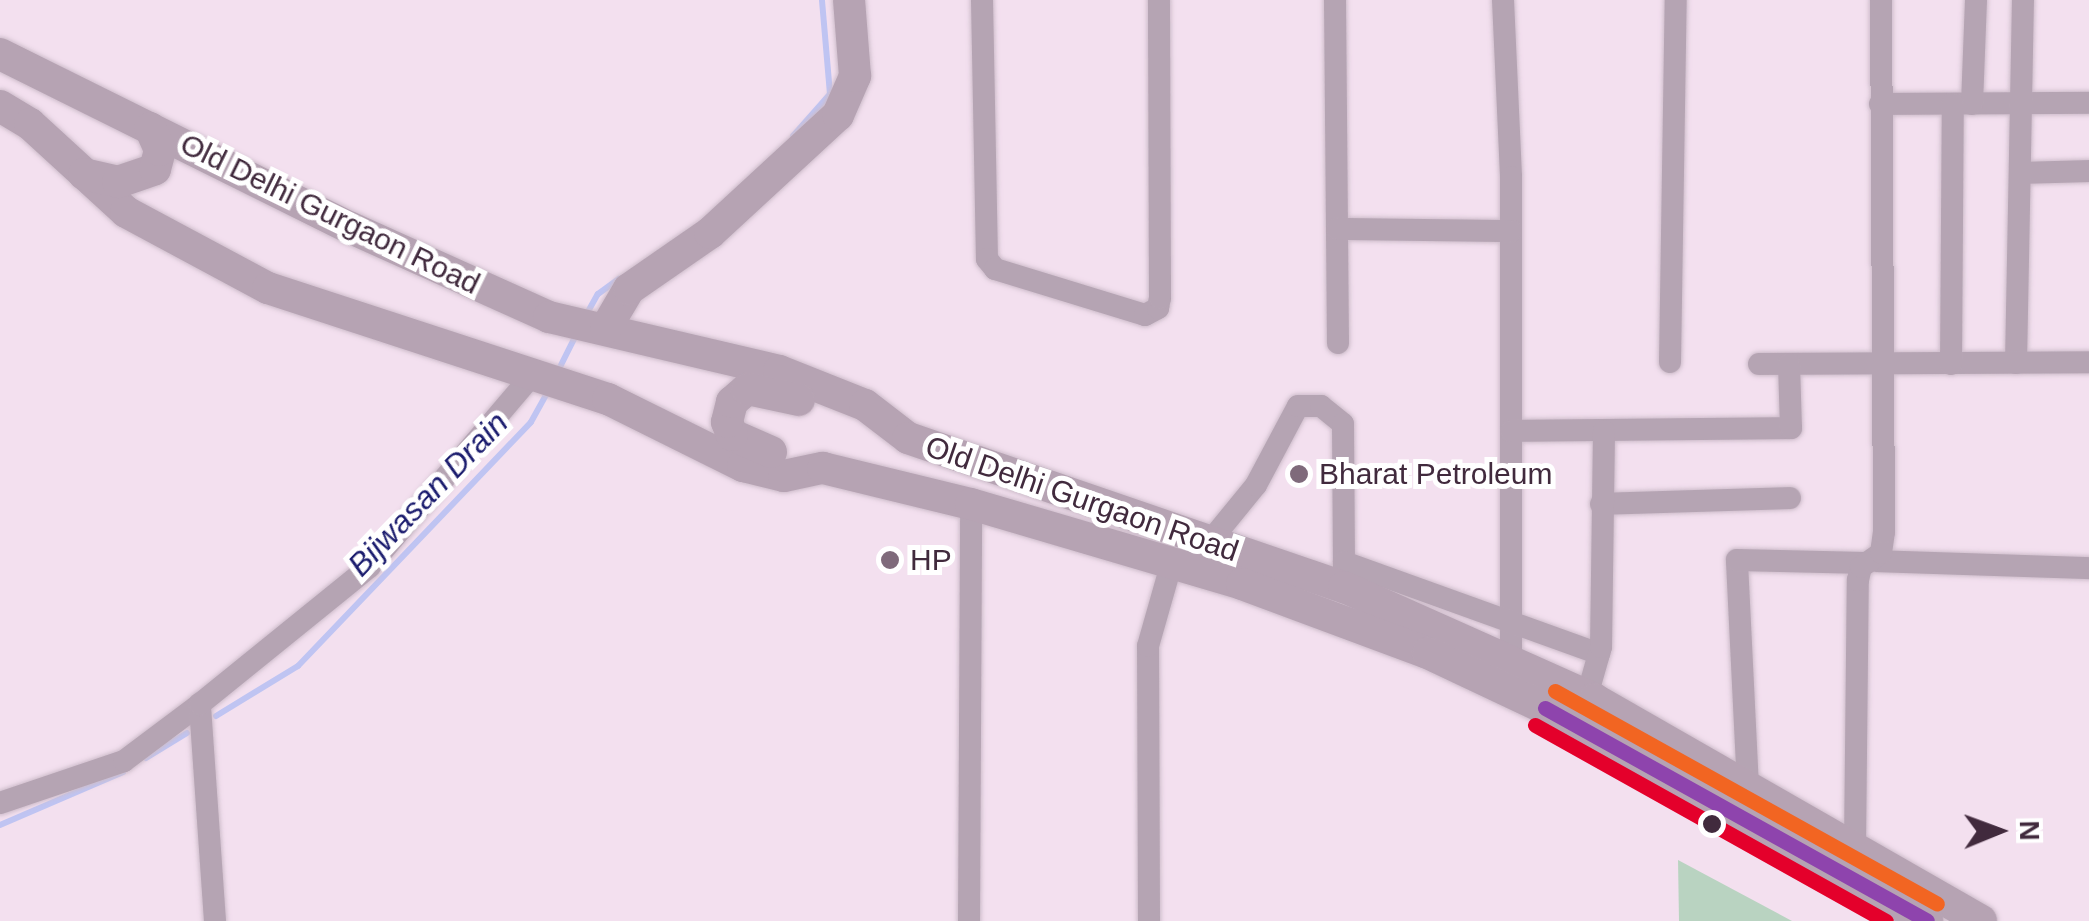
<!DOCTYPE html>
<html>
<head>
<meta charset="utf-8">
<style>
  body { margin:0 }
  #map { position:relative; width:2089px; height:921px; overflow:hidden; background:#f3e0ef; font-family:Arial,sans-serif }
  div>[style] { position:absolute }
  .green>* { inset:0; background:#b9d3c1 }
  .stream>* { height:6px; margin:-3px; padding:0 3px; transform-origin:3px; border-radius:3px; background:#bfc4f2 }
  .roads { filter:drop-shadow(0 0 2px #cebdcb) drop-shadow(0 0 2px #cebdcb) }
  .street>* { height:22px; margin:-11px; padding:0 11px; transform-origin:11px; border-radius:11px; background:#b5a4b3 }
  .secondary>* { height:32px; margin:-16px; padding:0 16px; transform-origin:16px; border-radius:16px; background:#b6a3b3 }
  .bus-1>* { height:15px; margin:-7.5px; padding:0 7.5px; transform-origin:7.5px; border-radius:7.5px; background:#8e44ad }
  .bus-2>* { height:15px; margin:-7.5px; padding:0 7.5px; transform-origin:7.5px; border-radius:7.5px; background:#e4002b }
  .bus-3>* { height:15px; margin:-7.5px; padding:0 7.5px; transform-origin:7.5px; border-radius:7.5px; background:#f26522 }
  .dots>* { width:28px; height:28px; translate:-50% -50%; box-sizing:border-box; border:5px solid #fff; border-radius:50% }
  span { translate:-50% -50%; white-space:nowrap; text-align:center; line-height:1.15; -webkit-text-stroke:10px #fff; paint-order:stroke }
  .street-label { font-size:30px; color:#412a3d }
  .poi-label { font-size:30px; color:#412a3d }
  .left { translate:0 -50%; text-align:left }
  .water-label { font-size:32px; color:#1b1c6e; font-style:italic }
  .north { position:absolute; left:1949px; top:781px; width:100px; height:100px; -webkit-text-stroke:8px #fff; paint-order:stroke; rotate:89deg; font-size:28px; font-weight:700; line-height:40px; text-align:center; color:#412a3d }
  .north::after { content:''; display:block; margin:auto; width:35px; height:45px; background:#412a3d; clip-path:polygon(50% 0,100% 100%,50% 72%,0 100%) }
</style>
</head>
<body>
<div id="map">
  <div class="green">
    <div style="clip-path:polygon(1678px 860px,1792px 921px,1679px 921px)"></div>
  </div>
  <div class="stream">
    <div style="left:793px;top:136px;width:56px;rotate:-48.6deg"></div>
    <div style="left:830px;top:94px;width:94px;rotate:-94.9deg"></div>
    <div style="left:585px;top:317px;width:26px;rotate:-61deg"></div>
    <div style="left:598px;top:294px;width:26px;rotate:-36deg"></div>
    <div style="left:558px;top:371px;width:42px;rotate:-63.4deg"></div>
    <div style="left:216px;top:716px;width:96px;rotate:-31.4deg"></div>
    <div style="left:298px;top:666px;width:337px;rotate:-46.3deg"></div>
    <div style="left:531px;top:422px;width:35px;rotate:-61deg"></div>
    <div style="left:146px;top:758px;width:48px;rotate:-31.4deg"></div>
    <div style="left:0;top:825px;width:134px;rotate:-23.3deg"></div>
  </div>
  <div class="roads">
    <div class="street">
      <div style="left:982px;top:0;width:259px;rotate:88.9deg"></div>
      <div style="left:987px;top:259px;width:13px;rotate:51deg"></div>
      <div style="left:995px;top:269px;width:157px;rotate:17deg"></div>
      <div style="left:1145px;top:315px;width:15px;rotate:-28deg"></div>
      <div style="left:1158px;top:308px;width:10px;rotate:-79deg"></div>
      <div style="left:1160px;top:298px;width:298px;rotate:-90.2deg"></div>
      <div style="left:1335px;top:0;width:343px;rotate:89.5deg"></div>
      <div style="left:1503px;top:0;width:177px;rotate:87.4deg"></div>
      <div style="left:1511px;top:177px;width:486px;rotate:90deg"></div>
      <div style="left:1880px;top:104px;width:209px;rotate:-0.3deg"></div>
      <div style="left:1972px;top:104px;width:104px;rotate:-87.8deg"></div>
      <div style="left:2021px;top:173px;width:68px;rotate:-1.7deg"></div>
      <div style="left:1337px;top:229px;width:174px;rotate:0.7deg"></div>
      <div style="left:1670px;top:362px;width:362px;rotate:-89.1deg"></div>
      <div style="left:2016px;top:363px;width:363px;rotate:-88.9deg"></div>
      <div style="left:1759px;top:364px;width:330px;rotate:-0.3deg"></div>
      <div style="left:1951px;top:364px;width:260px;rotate:-89.6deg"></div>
      <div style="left:1511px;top:431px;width:280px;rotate:-0.6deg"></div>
      <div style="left:1791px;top:428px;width:64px;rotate:-91.8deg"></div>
      <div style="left:1601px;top:504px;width:189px;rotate:-1.8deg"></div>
      <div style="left:1207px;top:545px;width:77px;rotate:-50.8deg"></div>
      <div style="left:1256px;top:485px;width:89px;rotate:-62deg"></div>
      <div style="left:1298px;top:406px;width:23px"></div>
      <div style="left:1321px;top:406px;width:28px;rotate:39deg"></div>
      <div style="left:1343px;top:424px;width:163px;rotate:89.6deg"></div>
      <div style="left:1877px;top:561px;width:212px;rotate:1.9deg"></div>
      <div style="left:1344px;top:562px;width:271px;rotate:19.8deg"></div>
      <div style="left:1583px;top:710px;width:66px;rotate:-74.1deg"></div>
      <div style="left:1601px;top:647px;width:216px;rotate:-89.2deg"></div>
      <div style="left:1748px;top:787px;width:227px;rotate:-92.8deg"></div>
      <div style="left:1737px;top:560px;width:129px;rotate:1.3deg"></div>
      <div style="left:0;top:803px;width:131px;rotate:-18.7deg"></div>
      <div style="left:124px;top:761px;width:95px;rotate:-36.9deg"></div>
      <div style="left:1855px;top:847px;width:267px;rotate:-89.4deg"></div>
      <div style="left:1858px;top:580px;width:13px;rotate:-77deg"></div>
      <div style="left:1861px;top:567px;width:24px;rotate:-35deg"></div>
      <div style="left:1881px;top:553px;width:21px;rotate:-82deg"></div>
      <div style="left:1884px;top:532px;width:532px;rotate:-90.32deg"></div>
      <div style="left:215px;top:921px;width:218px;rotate:-94deg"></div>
      <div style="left:200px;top:704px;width:218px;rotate:-39deg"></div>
      <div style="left:369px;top:567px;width:253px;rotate:-49.6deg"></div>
      <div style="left:969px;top:921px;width:417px;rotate:-89.7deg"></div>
      <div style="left:1149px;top:921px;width:275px;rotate:-90.2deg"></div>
      <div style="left:1148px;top:646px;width:87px;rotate:-74.1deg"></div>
    </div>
    <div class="secondary">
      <div style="left:0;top:54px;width:392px;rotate:26.4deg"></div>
      <div style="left:351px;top:228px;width:217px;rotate:24.2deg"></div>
      <div style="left:549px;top:317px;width:236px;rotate:13.2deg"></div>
      <div style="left:779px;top:371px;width:92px;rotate:21.6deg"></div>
      <div style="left:865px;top:405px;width:54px;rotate:37.5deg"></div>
      <div style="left:908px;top:438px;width:461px;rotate:18.9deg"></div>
      <div style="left:1344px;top:587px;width:274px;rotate:24.1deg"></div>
      <div style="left:1594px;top:699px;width:446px;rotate:29.8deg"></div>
      <div style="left:0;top:106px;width:35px;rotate:31deg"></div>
      <div style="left:30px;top:124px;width:130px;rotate:42.5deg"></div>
      <div style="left:126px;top:212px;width:161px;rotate:28.2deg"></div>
      <div style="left:268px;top:288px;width:358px;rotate:18.1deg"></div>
      <div style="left:608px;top:399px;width:151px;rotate:26.4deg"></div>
      <div style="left:743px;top:466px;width:42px;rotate:13.7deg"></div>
      <div style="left:784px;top:476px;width:40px;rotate:-12deg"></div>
      <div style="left:823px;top:468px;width:152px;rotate:13.7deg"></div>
      <div style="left:971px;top:504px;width:283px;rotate:16.4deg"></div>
      <div style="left:1242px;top:584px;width:198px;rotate:20.4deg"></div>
      <div style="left:1428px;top:653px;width:166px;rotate:25.3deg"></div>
      <div style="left:1578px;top:724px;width:401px;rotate:29.4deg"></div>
      <div style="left:84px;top:174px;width:35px;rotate:13deg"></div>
      <div style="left:118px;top:182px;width:39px;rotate:-19deg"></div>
      <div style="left:155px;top:169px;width:20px;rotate:-75deg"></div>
      <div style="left:160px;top:150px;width:24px;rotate:-114deg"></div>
      <div style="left:606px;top:328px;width:45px;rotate:-59.5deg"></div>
      <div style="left:629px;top:289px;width:98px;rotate:-34.7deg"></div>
      <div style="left:710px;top:233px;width:174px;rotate:-42.7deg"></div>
      <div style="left:838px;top:115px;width:43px;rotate:-66.4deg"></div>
      <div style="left:855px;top:76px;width:76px;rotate:-94.5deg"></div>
      <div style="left:771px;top:452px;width:43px;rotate:-156.4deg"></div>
      <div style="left:732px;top:435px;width:14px;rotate:-111deg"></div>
      <div style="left:727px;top:422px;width:21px;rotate:-76deg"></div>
      <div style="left:732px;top:402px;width:20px;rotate:-41deg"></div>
      <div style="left:747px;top:389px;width:53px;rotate:11.9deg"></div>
    </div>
  </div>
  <div class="bus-1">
    <div style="left:1545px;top:708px;width:437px;rotate:29.1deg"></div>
  </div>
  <div class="bus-2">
    <div style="left:1535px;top:725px;width:402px;rotate:29.2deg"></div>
  </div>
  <div class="bus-3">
    <div style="left:1555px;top:691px;width:437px;rotate:29.1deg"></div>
  </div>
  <div class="dots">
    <div style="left:1299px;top:474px;background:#7f6a7b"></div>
    <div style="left:890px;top:560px;background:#7f6a7b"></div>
    <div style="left:1712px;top:824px;background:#412a3d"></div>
  </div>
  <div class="street-label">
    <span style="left:330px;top:214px;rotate:26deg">Old Delhi Gurgaon Road</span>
    <span style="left:1082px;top:499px;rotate:19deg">Old Delhi Gurgaon Road</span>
  </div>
  <div class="poi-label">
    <span class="left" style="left:1319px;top:474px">Bharat Petroleum</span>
    <span class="left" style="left:910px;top:560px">HP</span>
  </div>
  <div class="water-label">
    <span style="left:428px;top:494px;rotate:-46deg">Bijwasan Drain</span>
  </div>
  <div class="north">N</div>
</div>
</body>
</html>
